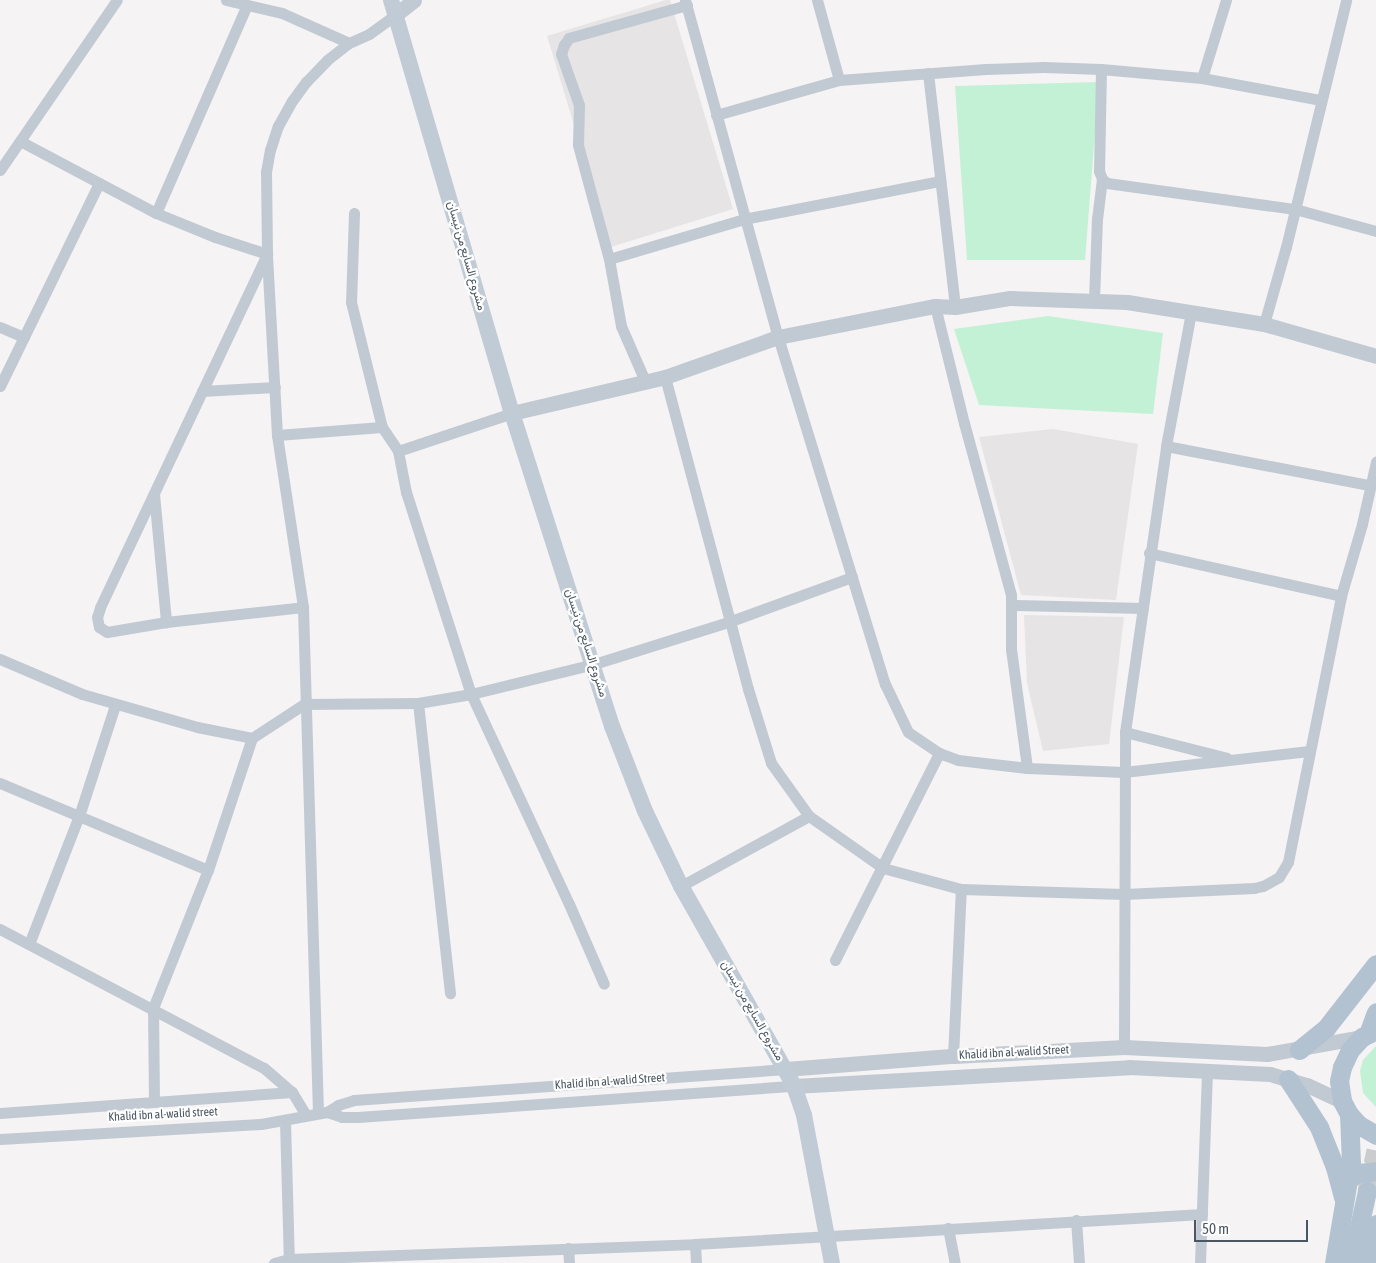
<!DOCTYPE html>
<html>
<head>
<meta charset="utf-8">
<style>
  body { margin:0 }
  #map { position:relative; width:1376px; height:1263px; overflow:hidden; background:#f5f3f3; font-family:"Asap Condensed",Vazirmatn,sans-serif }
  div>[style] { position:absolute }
  .education>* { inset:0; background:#e6e4e5 }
  .green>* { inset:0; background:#c3f1d5 }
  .primary-tunnel>* { height:19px; margin-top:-9.5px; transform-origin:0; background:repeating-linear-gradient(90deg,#caccce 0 19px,transparent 0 28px) }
  .minor>* { height:11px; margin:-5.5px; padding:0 5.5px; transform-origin:5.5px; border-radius:5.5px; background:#c1cad2 }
  .tertiary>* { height:15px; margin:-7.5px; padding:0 7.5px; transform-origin:7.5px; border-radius:7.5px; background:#c1cad2 }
  .secondary>* { height:16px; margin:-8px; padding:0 8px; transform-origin:8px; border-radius:8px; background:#c1cbd6 }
  .primary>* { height:19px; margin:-9.5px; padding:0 9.5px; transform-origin:9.5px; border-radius:9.5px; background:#b3c2d1 }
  span { translate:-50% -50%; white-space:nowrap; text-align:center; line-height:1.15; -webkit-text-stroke:4.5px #fff; paint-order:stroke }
  .street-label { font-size:12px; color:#4a5661 }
  .scale { position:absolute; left:1194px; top:1220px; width:114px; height:22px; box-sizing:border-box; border:2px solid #4a5661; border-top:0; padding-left:6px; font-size:15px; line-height:18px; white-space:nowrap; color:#4a5661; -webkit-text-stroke:4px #fff; paint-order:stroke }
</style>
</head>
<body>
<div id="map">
  <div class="education">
    <div style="clip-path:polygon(666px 0,670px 0,733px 209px,611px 247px,547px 36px)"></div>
    <div style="clip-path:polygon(1053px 429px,1138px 444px,1116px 600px,1021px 595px,979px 437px)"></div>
    <div style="clip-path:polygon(1024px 615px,1124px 617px,1109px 744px,1043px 751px,1027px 683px)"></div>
  </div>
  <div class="green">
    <div style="clip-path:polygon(1099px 82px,1085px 260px,967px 260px,955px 86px)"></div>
    <div style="clip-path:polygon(1048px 316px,1163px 333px,1153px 414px,979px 405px,954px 329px)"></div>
    <div style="clip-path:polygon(1376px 1046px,1376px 1107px,1363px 1093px,1360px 1071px,1363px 1060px)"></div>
  </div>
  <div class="primary-tunnel">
    <div style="left:1367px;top:1191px;width:42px;rotate:-77.6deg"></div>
  </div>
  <div class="minor">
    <div style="left:226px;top:0;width:57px;rotate:13.1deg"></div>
    <div style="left:282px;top:13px;width:73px;rotate:24.1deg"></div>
    <div style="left:685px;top:0;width:350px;rotate:74.6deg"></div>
    <div style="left:778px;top:337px;width:363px;rotate:72.9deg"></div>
    <div style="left:885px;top:684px;width:53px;rotate:64.4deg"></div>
    <div style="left:908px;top:732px;width:37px;rotate:34deg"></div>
    <div style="left:939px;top:753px;width:20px;rotate:20deg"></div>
    <div style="left:958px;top:760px;width:69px;rotate:6.6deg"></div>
    <div style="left:1027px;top:768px;width:97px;rotate:2.4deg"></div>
    <div style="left:1124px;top:772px;width:186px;rotate:-6.5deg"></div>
    <div style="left:817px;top:0;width:83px;rotate:74.6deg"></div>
    <div style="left:687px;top:5px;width:123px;rotate:164.4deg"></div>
    <div style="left:569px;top:38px;width:9px;rotate:126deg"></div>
    <div style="left:564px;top:45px;width:9px;rotate:108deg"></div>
    <div style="left:561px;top:54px;width:54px;rotate:70.6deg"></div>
    <div style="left:579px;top:105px;width:40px;rotate:91.4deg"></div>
    <div style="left:578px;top:145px;width:118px;rotate:74.8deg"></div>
    <div style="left:609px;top:259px;width:141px;rotate:-16.5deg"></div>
    <div style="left:744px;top:219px;width:200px;rotate:-11deg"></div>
    <div style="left:1101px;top:69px;width:102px;rotate:91.1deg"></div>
    <div style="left:1099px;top:171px;width:9px;rotate:69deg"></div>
    <div style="left:1102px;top:179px;width:6px;rotate:39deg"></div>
    <div style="left:1107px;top:183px;width:190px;rotate:7.9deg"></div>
    <div style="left:1295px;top:209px;width:84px;rotate:15.2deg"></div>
    <div style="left:928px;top:73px;width:236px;rotate:83.4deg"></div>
    <div style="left:1202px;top:78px;width:82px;rotate:-72.9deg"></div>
    <div style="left:716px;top:115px;width:128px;rotate:-15.9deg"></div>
    <div style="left:839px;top:80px;width:147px;rotate:-4.3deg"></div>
    <div style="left:986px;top:69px;width:58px;rotate:-2deg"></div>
    <div style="left:1044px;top:67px;width:57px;rotate:2deg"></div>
    <div style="left:1101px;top:69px;width:101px;rotate:5.1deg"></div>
    <div style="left:1202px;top:78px;width:121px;rotate:10.5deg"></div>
    <div style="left:20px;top:141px;width:154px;rotate:27.9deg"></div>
    <div style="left:156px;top:213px;width:64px;rotate:22.1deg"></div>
    <div style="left:215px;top:237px;width:55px;rotate:18.1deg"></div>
    <div style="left:267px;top:254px;width:391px;rotate:115.3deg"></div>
    <div style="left:100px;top:608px;width:9px;rotate:108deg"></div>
    <div style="left:97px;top:617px;width:10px;rotate:79deg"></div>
    <div style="left:99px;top:627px;width:9px;rotate:32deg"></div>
    <div style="left:107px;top:632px;width:60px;rotate:-9.6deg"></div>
    <div style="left:166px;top:622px;width:138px;rotate:-6.2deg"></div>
    <div style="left:0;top:170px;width:206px;rotate:-55.5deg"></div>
    <div style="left:156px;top:213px;width:227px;rotate:-66.4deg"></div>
    <div style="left:354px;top:213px;width:89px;rotate:91.9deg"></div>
    <div style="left:351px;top:302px;width:129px;rotate:76.1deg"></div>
    <div style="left:382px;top:427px;width:29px;rotate:56deg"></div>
    <div style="left:398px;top:451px;width:42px;rotate:79deg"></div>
    <div style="left:406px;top:492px;width:212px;rotate:72.2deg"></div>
    <div style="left:471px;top:694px;width:232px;rotate:65deg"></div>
    <div style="left:569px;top:904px;width:87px;rotate:66.4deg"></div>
    <div style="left:609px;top:259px;width:68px;rotate:79.8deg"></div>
    <div style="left:621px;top:326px;width:60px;rotate:66.4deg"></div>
    <div style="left:1094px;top:300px;width:81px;rotate:-87.9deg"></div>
    <div style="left:1097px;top:219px;width:40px;rotate:-82.9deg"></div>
    <div style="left:935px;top:306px;width:121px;rotate:76.1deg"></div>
    <div style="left:964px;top:423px;width:178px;rotate:74.7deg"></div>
    <div style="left:1011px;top:595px;width:54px;rotate:90deg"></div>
    <div style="left:1011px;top:649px;width:120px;rotate:82.3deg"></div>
    <div style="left:1264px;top:324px;width:80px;rotate:-74.1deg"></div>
    <div style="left:1286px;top:247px;width:254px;rotate:-76.3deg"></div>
    <div style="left:0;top:327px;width:26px;rotate:23deg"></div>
    <div style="left:665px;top:377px;width:323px;rotate:75.1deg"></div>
    <div style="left:748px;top:689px;width:77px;rotate:72.7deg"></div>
    <div style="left:771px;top:763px;width:65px;rotate:54.4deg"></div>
    <div style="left:809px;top:816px;width:90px;rotate:35.1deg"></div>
    <div style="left:883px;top:868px;width:81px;rotate:15.1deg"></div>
    <div style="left:961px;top:889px;width:163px;rotate:1.8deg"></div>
    <div style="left:1124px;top:894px;width:130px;rotate:-2.6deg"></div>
    <div style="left:1254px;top:888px;width:9px;rotate:-13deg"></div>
    <div style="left:1263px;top:886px;width:18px;rotate:-29deg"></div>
    <div style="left:1279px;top:877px;width:17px;rotate:-59deg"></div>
    <div style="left:1288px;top:862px;width:271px;rotate:-78.7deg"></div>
    <div style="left:1341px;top:596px;width:75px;rotate:-73.7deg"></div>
    <div style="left:1362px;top:524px;width:64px;rotate:-77.3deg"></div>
    <div style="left:0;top:386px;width:226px;rotate:-64deg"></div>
    <div style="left:202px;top:391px;width:73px;rotate:-3.1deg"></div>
    <div style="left:277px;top:435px;width:105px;rotate:-4.4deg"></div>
    <div style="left:1166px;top:446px;width:207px;rotate:10.9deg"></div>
    <div style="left:398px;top:451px;width:120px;rotate:-18.4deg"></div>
    <div style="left:154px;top:494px;width:129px;rotate:84.6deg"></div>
    <div style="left:1149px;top:553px;width:197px;rotate:12.6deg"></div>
    <div style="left:1011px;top:605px;width:132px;rotate:1.3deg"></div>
    <div style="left:0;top:659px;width:89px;rotate:23.1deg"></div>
    <div style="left:82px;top:694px;width:120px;rotate:16deg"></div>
    <div style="left:197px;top:727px;width:56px;rotate:11.3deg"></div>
    <div style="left:418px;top:703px;width:292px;rotate:83.7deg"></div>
    <div style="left:1125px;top:732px;width:105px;rotate:14.3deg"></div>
    <div style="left:0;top:783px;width:225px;rotate:22.7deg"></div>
    <div style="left:681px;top:886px;width:146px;rotate:-28.7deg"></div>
    <div style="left:0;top:929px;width:298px;rotate:27.8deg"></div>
    <div style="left:264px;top:1068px;width:37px;rotate:41deg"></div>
    <div style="left:292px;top:1092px;width:27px;rotate:59deg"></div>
    <div style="left:29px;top:944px;width:137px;rotate:-68.7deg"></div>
    <div style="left:79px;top:816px;width:117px;rotate:-72deg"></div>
    <div style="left:835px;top:960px;width:232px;rotate:-63.3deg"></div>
    <div style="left:1124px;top:1047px;width:315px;rotate:-89.8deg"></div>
    <div style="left:1125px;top:732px;width:289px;rotate:-81.8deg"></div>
    <div style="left:1166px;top:446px;width:136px;rotate:-79.4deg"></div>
    <div style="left:953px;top:1056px;width:167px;rotate:-87.3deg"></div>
    <div style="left:154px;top:1102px;width:94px;rotate:-90.6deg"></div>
    <div style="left:153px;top:1008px;width:149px;rotate:-68.3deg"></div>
    <div style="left:208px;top:870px;width:139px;rotate:-71.6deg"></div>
    <div style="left:252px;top:738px;width:62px;rotate:-33.2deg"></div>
    <div style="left:304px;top:704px;width:114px;rotate:-0.5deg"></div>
    <div style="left:418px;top:703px;width:54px;rotate:-9.6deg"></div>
    <div style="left:471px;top:694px;width:127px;rotate:-13.7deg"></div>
    <div style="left:594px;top:664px;width:144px;rotate:-17.4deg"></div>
    <div style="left:731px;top:621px;width:129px;rotate:-20deg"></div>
    <div style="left:327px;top:1112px;width:16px;rotate:18deg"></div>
    <div style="left:342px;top:1117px;width:16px"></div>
    <div style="left:358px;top:1117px;width:437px;rotate:-4.1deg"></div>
    <div style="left:0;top:1113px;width:293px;rotate:-4.1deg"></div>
    <div style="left:318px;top:1113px;width:506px;rotate:-91.7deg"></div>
    <div style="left:303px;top:607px;width:174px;rotate:-98.6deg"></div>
    <div style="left:277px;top:435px;width:181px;rotate:-93.2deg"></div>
    <div style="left:267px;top:254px;width:82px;rotate:-90.7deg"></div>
    <div style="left:266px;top:172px;width:22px;rotate:-80deg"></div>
    <div style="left:270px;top:150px;width:25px;rotate:-72deg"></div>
    <div style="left:278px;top:126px;width:29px;rotate:-61deg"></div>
    <div style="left:292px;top:101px;width:24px;rotate:-54deg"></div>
    <div style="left:306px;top:82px;width:30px;rotate:-46deg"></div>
    <div style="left:327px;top:60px;width:28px;rotate:-38deg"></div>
    <div style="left:349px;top:43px;width:22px;rotate:-24deg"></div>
    <div style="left:369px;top:34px;width:32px;rotate:-36deg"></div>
    <div style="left:285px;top:1121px;width:142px;rotate:88.4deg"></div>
    <div style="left:0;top:1139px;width:261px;rotate:-3.3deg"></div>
    <div style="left:261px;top:1124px;width:67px;rotate:-10.3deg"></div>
    <div style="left:327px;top:1112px;width:13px;rotate:-32deg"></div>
    <div style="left:338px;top:1105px;width:17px;rotate:-17deg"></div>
    <div style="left:354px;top:1100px;width:433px;rotate:-4.1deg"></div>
    <div style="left:1076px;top:1220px;width:43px;rotate:86deg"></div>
    <div style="left:948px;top:1228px;width:36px;rotate:79deg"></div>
    <div style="left:695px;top:1244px;width:19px;rotate:87deg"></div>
    <div style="left:568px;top:1248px;width:15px;rotate:86deg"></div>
    <div style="left:274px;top:1263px;width:16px;rotate:-15deg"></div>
    <div style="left:289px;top:1259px;width:406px;rotate:-2.1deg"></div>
    <div style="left:695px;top:1244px;width:508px;rotate:-3.39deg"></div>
    <div style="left:1200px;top:1263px;width:194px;rotate:-87.9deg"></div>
  </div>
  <div class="tertiary">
    <div style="left:395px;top:15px;width:24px;rotate:-38deg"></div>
    <div style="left:512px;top:413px;width:157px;rotate:-13.2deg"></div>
    <div style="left:665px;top:377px;width:120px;rotate:-19.5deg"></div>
    <div style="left:778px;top:337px;width:160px;rotate:-11.2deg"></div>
    <div style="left:935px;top:306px;width:20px;rotate:3deg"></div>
    <div style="left:955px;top:307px;width:56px;rotate:-9.3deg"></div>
    <div style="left:1010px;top:298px;width:117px;rotate:2deg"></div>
    <div style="left:1127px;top:302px;width:139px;rotate:9.1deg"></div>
    <div style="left:1264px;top:324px;width:116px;rotate:15.9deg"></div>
    <div style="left:786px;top:1069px;width:168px;rotate:-4.5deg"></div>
    <div style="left:953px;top:1056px;width:171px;rotate:-3deg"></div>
    <div style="left:1124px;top:1047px;width:143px;rotate:2.8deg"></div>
    <div style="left:1267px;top:1054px;width:97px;rotate:-10.1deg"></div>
    <div style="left:794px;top:1086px;width:336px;rotate:-3.2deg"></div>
    <div style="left:1129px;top:1067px;width:141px;rotate:2.8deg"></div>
    <div style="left:1270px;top:1074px;width:39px;rotate:17deg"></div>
    <div style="left:1307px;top:1085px;width:38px;rotate:25deg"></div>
  </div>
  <div class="secondary">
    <div style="left:391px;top:0;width:430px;rotate:73.7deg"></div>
    <div style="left:512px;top:413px;width:329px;rotate:72.3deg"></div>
    <div style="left:612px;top:726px;width:91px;rotate:68.8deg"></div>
    <div style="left:645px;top:811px;width:83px;rotate:64.4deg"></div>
    <div style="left:681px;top:886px;width:230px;rotate:60.5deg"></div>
    <div style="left:794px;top:1086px;width:31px;rotate:71deg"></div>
    <div style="left:804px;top:1115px;width:151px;rotate:79.3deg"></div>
  </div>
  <div class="primary">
    <div style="left:1376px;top:1030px;width:16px;rotate:153deg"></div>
    <div style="left:1362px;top:1037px;width:18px;rotate:133deg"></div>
    <div style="left:1350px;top:1050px;width:19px;rotate:115deg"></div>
    <div style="left:1342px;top:1067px;width:14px;rotate:102deg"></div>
    <div style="left:1339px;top:1081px;width:20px;rotate:81deg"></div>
    <div style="left:1342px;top:1101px;width:15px;rotate:62deg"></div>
    <div style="left:1349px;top:1114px;width:15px;rotate:48deg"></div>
    <div style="left:1359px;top:1125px;width:20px;rotate:30deg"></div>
    <div style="left:1368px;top:1034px;width:23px;rotate:-70deg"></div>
    <div style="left:1299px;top:1050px;width:35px;rotate:-39deg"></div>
    <div style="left:1326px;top:1028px;width:81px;rotate:-52deg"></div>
    <div style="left:1288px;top:1079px;width:57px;rotate:57.1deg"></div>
    <div style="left:1319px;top:1127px;width:43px;rotate:68.2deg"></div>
    <div style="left:1335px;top:1167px;width:31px;rotate:75deg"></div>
    <div style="left:1349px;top:1179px;width:11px;rotate:-34deg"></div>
    <div style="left:1358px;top:1173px;width:18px;rotate:-6deg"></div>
    <div style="left:1334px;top:1263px;width:101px;rotate:-80.4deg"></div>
    <div style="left:1351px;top:1163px;width:49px;rotate:-92.3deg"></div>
    <div style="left:1351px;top:1263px;width:74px;rotate:-77.5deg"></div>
    <div style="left:1368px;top:1263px;width:40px;rotate:-78deg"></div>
  </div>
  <div class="street-label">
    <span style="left:466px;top:256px;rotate:74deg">مشروع السابع من نيسان</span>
    <span style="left:586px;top:643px;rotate:72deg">مشروع السابع من نيسان</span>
    <span style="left:752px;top:1011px;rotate:60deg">مشروع السابع من نيسان</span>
    <span style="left:1014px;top:1053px;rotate:-3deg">Khalid ibn al-walid Street</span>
    <span style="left:610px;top:1082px;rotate:-4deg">Khalid ibn al-walid Street</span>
    <span style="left:163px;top:1115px;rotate:-3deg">Khalid ibn al-walid street</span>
  </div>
  <div class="scale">50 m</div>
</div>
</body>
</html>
